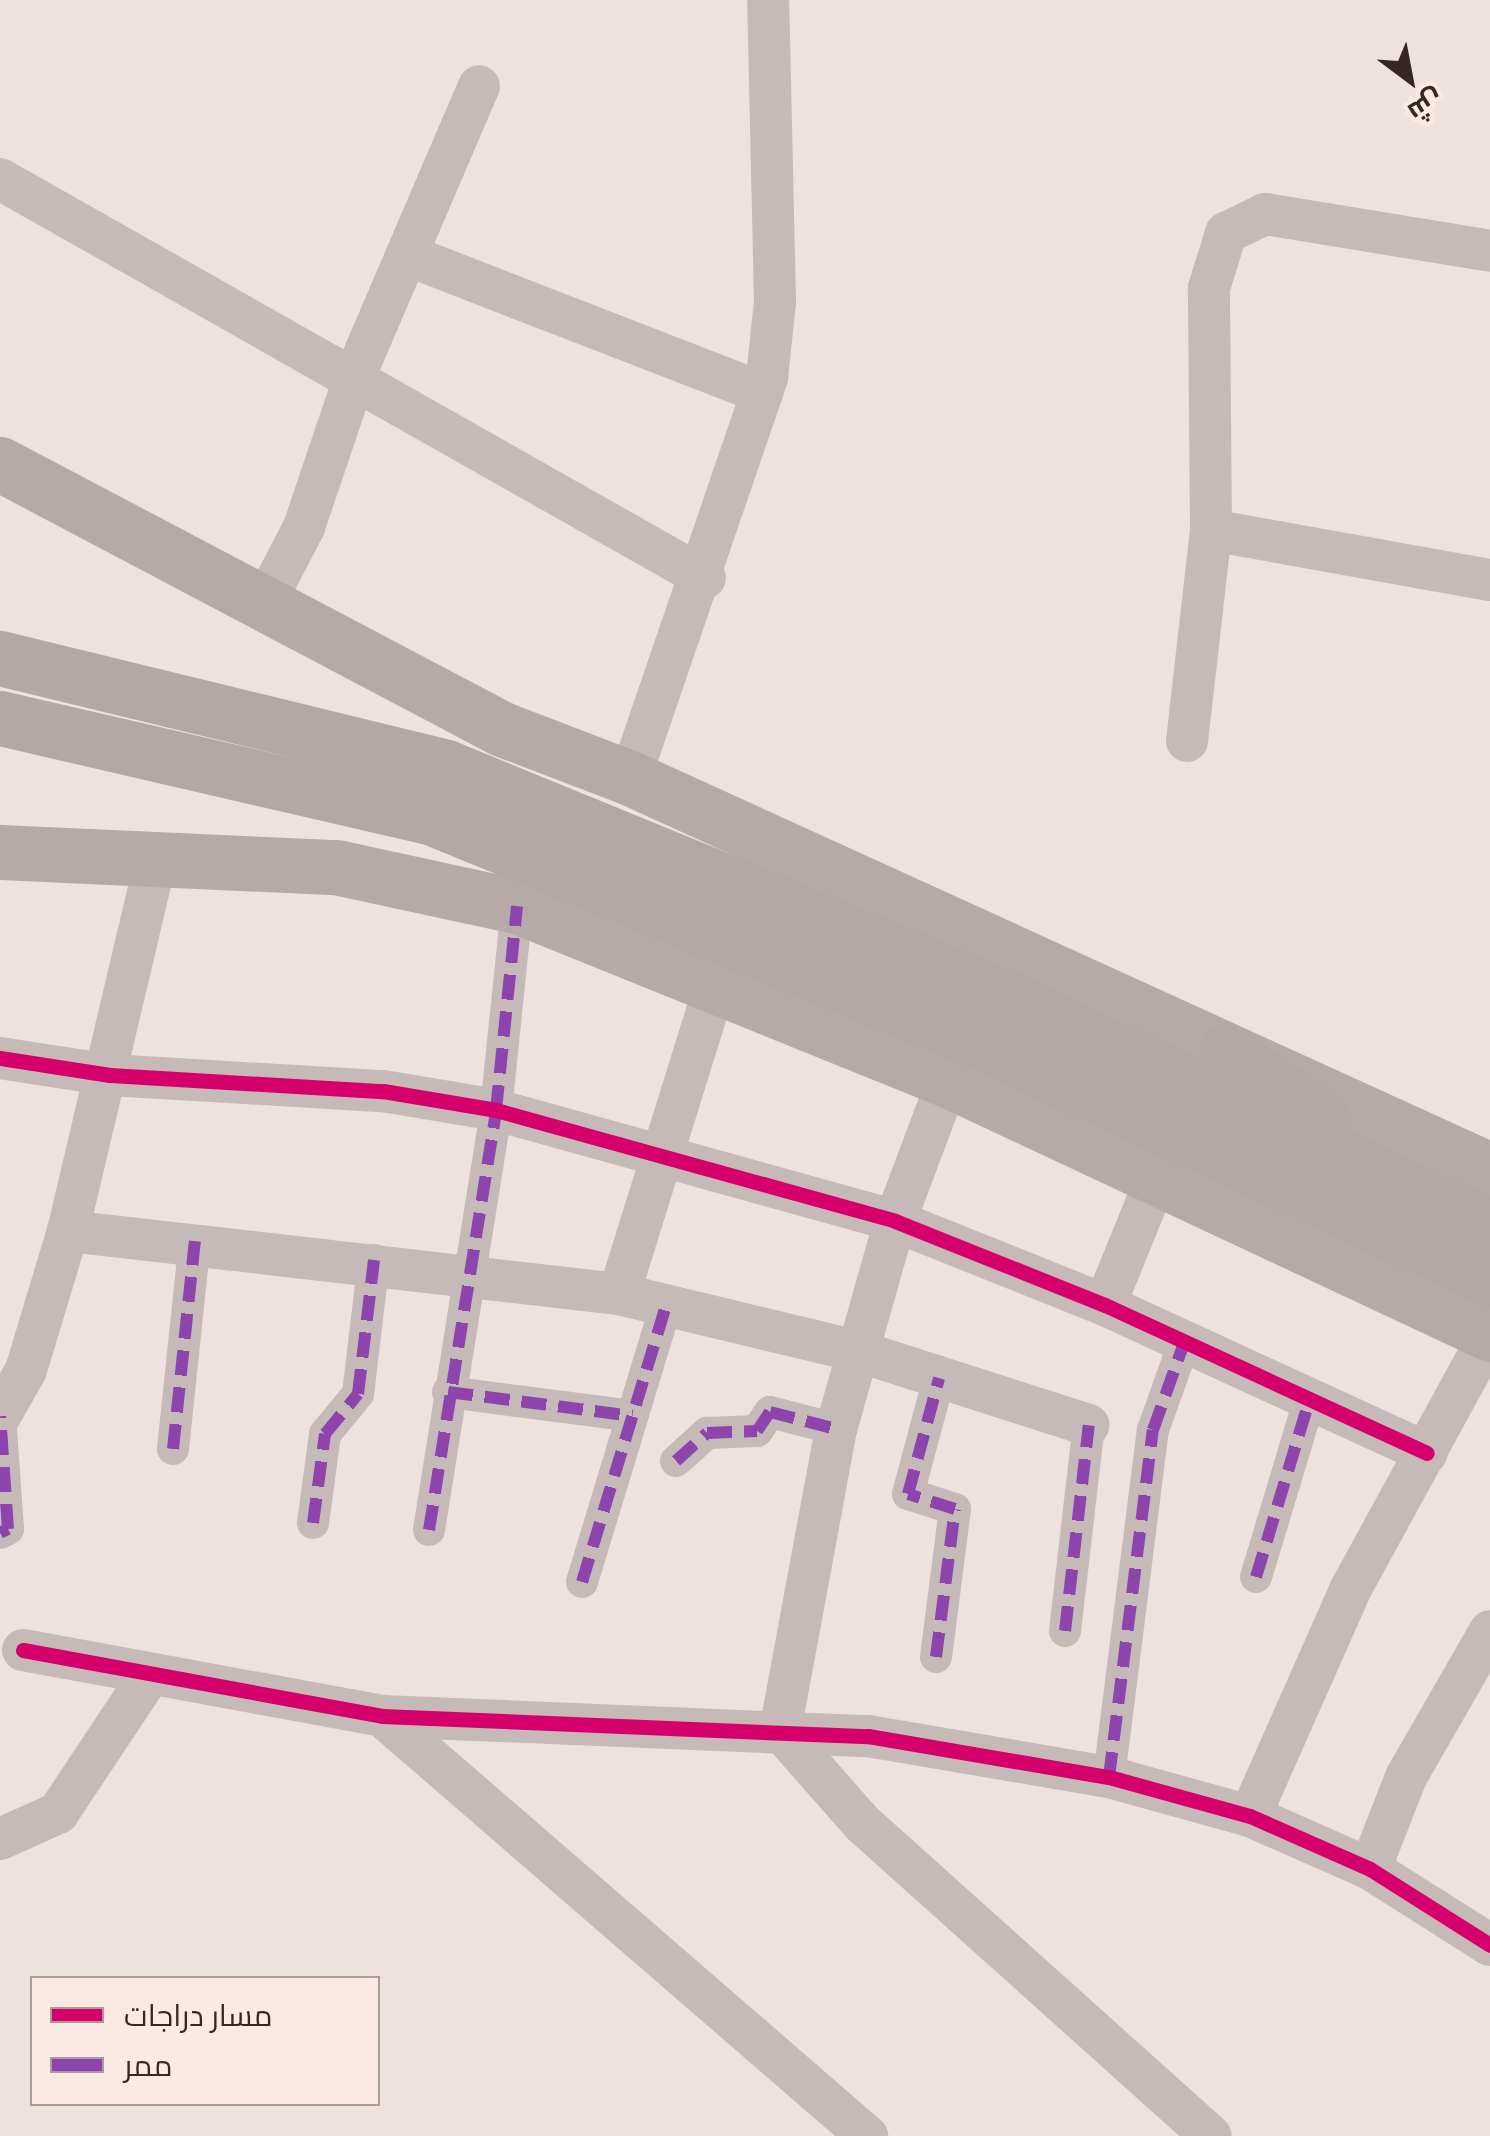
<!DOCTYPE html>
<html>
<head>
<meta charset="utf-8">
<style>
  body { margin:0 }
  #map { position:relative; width:1490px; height:2136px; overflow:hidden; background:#ede2dd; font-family:Karla,Cairo,sans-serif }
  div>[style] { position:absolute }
  .pedestrian>* { height:32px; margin:-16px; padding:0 16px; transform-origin:16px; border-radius:16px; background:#c5bab7 }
  .minor>* { height:42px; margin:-21px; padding:0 21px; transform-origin:21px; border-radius:21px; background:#c5bab7 }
  .secondary>* { height:55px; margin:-27.5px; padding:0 27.5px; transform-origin:27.5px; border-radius:27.5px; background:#b6aaa7 }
  .primary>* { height:55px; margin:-27.5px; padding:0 27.5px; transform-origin:27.5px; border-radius:27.5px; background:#b4a8a6 }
  .quiet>* { height:12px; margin-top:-6px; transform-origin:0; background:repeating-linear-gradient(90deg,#8e44ad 0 25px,transparent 0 37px) }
  .cycleway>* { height:15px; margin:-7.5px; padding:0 7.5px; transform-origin:7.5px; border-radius:7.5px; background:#d6006c }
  span { translate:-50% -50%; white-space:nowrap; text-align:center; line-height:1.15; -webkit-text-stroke:10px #fbeae3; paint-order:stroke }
  .legend { position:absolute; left:30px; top:1976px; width:350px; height:130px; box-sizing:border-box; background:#fbeae3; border:2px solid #ac9c97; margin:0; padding:12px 18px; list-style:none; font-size:30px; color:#362625 }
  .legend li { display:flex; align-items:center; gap:20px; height:50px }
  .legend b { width:50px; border:2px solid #ac9c97 }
  .north { position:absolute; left:1360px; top:30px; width:100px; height:100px; -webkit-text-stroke:8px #fbeae3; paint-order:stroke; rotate:148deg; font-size:28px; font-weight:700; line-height:40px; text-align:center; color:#362625 }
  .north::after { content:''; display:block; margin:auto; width:35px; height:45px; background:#362625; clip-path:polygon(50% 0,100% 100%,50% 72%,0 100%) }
</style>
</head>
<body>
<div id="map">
  <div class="pedestrian">
    <div style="left:448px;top:1392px;width:186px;rotate:7.4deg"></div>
    <div style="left:173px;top:1449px;width:209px;rotate:-84deg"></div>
    <div style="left:676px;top:1461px;width:42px;rotate:-42.1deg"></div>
    <div style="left:707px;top:1433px;width:50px;rotate:-2.3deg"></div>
    <div style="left:757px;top:1431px;width:23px;rotate:-56deg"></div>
    <div style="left:770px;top:1412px;width:68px;rotate:14.4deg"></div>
    <div style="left:313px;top:1523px;width:90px;rotate:-82.3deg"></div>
    <div style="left:325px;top:1434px;width:52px;rotate:-50.5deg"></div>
    <div style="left:358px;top:1394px;width:135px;rotate:-83.2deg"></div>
    <div style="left:429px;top:1530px;width:425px;rotate:-80.9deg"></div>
    <div style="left:496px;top:1110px;width:205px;rotate:-84.1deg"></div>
    <div style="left:0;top:1533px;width:9px;rotate:-27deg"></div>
    <div style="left:8px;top:1529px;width:113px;rotate:-94deg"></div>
    <div style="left:1256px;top:1577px;width:187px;rotate:-73.2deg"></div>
    <div style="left:582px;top:1582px;width:289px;rotate:-73.1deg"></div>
    <div style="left:1065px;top:1631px;width:207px;rotate:-83.4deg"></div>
    <div style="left:936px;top:1657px;width:149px;rotate:-82.7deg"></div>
    <div style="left:955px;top:1509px;width:49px;rotate:-162.3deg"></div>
    <div style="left:908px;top:1494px;width:120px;rotate:-75deg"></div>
    <div style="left:1109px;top:1777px;width:350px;rotate:-82.8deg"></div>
    <div style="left:1153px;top:1430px;width:96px;rotate:-70.4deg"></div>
  </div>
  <div class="minor">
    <div style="left:0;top:179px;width:810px;rotate:29.51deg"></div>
    <div style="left:407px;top:255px;width:381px;rotate:21.2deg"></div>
    <div style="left:1211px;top:530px;width:242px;rotate:-90.5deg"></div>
    <div style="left:1209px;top:288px;width:58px;rotate:-72.8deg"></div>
    <div style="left:1226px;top:233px;width:43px;rotate:-26deg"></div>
    <div style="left:1265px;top:214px;width:228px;rotate:9.3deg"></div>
    <div style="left:265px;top:602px;width:85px;rotate:-62.5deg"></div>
    <div style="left:304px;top:527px;width:163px;rotate:-71.3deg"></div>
    <div style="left:356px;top:373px;width:312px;rotate:-66.8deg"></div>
    <div style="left:1187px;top:741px;width:212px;rotate:-83.5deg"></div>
    <div style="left:1211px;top:530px;width:283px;rotate:10.2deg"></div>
    <div style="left:630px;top:778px;width:424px;rotate:-71.1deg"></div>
    <div style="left:767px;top:377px;width:75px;rotate:-83.9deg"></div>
    <div style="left:775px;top:302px;width:302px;rotate:-91.3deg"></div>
    <div style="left:0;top:1058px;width:111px;rotate:8.8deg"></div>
    <div style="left:110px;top:1075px;width:273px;rotate:3.4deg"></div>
    <div style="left:383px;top:1091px;width:115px;rotate:9.5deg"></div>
    <div style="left:496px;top:1110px;width:414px;rotate:15.5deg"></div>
    <div style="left:895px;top:1221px;width:226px;rotate:21.8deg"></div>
    <div style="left:1105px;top:1305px;width:354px;rotate:24.7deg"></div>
    <div style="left:948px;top:1080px;width:151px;rotate:110.6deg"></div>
    <div style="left:895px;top:1221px;width:216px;rotate:105.8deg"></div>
    <div style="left:836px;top:1429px;width:306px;rotate:100.5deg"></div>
    <div style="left:780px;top:1730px;width:125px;rotate:48.6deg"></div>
    <div style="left:863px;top:1824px;width:467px;rotate:41.9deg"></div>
    <div style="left:68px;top:1231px;width:555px;rotate:6.52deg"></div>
    <div style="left:619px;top:1294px;width:249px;rotate:13.5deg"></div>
    <div style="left:861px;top:1352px;width:239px;rotate:17.8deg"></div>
    <div style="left:619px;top:1294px;width:324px;rotate:-72.7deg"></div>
    <div style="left:1105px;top:1305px;width:138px;rotate:-67.9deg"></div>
    <div style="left:0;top:1416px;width:53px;rotate:-60.5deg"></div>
    <div style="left:26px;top:1370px;width:145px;rotate:-73.2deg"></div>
    <div style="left:68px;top:1231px;width:382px;rotate:-76.7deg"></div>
    <div style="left:23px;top:1650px;width:365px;rotate:10.4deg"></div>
    <div style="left:382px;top:1716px;width:486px;rotate:2.4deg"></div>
    <div style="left:868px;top:1736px;width:244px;rotate:9.7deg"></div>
    <div style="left:1109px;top:1777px;width:146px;rotate:15.5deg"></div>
    <div style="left:1250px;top:1816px;width:131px;rotate:23.8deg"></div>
    <div style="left:1370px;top:1869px;width:142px;rotate:32.3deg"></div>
    <div style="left:382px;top:1716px;width:642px;rotate:40.89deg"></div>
    <div style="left:1250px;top:1816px;width:247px;rotate:-66.1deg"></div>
    <div style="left:1350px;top:1590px;width:292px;rotate:-61.3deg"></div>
    <div style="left:0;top:1839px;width:64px;rotate:-24.1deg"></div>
    <div style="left:58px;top:1813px;width:161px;rotate:-56.4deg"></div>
    <div style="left:1370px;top:1869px;width:99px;rotate:-68.6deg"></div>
    <div style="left:1406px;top:1777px;width:168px;rotate:-60.1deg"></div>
  </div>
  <div class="secondary">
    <div style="left:0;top:464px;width:568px;rotate:27.83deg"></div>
    <div style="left:502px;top:729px;width:137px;rotate:20.9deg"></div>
    <div style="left:630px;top:778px;width:945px;rotate:24.5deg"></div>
    <div style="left:0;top:852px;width:336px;rotate:2.6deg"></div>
    <div style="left:336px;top:867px;width:185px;rotate:12.2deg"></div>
    <div style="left:517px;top:906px;width:465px;rotate:22deg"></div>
    <div style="left:948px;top:1080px;width:599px;rotate:25.11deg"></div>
  </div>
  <div class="primary">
    <div style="left:0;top:658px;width:459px;rotate:13.7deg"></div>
    <div style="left:446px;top:767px;width:599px;rotate:22.28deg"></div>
    <div style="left:1000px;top:994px;width:542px;rotate:25.34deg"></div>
    <div style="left:0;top:718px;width:441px;rotate:13deg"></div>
    <div style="left:430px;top:817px;width:596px;rotate:22.3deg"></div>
    <div style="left:981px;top:1043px;width:561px;rotate:24.87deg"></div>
    <div style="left:1227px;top:1051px;width:117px;rotate:34.9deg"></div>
  </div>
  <div class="quiet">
    <div style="left:448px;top:1392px;width:186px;rotate:7.4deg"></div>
    <div style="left:173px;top:1449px;width:209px;rotate:-84deg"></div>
    <div style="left:676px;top:1461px;width:42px;rotate:-42.1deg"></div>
    <div style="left:707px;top:1433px;width:50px;rotate:-2.3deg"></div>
    <div style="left:757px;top:1431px;width:23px;rotate:-56deg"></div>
    <div style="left:770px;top:1412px;width:68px;rotate:14.4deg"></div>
    <div style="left:313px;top:1523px;width:90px;rotate:-82.3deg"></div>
    <div style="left:325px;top:1434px;width:52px;rotate:-50.5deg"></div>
    <div style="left:358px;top:1394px;width:135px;rotate:-83.2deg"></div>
    <div style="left:429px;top:1530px;width:425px;rotate:-80.9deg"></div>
    <div style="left:496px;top:1110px;width:205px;rotate:-84.1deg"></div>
    <div style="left:0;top:1533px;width:9px;rotate:-27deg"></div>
    <div style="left:8px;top:1529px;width:113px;rotate:-94deg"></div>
    <div style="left:1256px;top:1577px;width:187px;rotate:-73.2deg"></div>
    <div style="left:582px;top:1582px;width:289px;rotate:-73.1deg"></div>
    <div style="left:1065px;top:1631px;width:207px;rotate:-83.4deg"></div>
    <div style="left:936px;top:1657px;width:149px;rotate:-82.7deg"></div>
    <div style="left:955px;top:1509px;width:49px;rotate:-162.3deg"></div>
    <div style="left:908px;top:1494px;width:120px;rotate:-75deg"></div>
    <div style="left:1109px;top:1777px;width:350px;rotate:-82.8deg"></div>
    <div style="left:1153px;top:1430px;width:96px;rotate:-70.4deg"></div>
  </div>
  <div class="cycleway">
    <div style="left:0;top:1058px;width:111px;rotate:8.8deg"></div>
    <div style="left:110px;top:1075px;width:273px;rotate:3.4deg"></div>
    <div style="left:383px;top:1091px;width:115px;rotate:9.5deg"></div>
    <div style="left:496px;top:1110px;width:414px;rotate:15.5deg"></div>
    <div style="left:895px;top:1221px;width:226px;rotate:21.8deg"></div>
    <div style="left:1105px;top:1305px;width:354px;rotate:24.7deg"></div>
    <div style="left:23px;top:1650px;width:365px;rotate:10.4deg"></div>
    <div style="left:382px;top:1716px;width:486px;rotate:2.4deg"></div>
    <div style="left:868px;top:1736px;width:244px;rotate:9.7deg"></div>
    <div style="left:1109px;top:1777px;width:146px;rotate:15.5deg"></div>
    <div style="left:1250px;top:1816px;width:131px;rotate:23.8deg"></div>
    <div style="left:1370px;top:1869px;width:142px;rotate:32.3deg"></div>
  </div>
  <ul class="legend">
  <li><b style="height:12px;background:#d6006c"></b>مسار دراجات</li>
  <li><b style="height:12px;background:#8e44ad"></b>ممر</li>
  </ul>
  <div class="north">ش</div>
</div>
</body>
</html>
